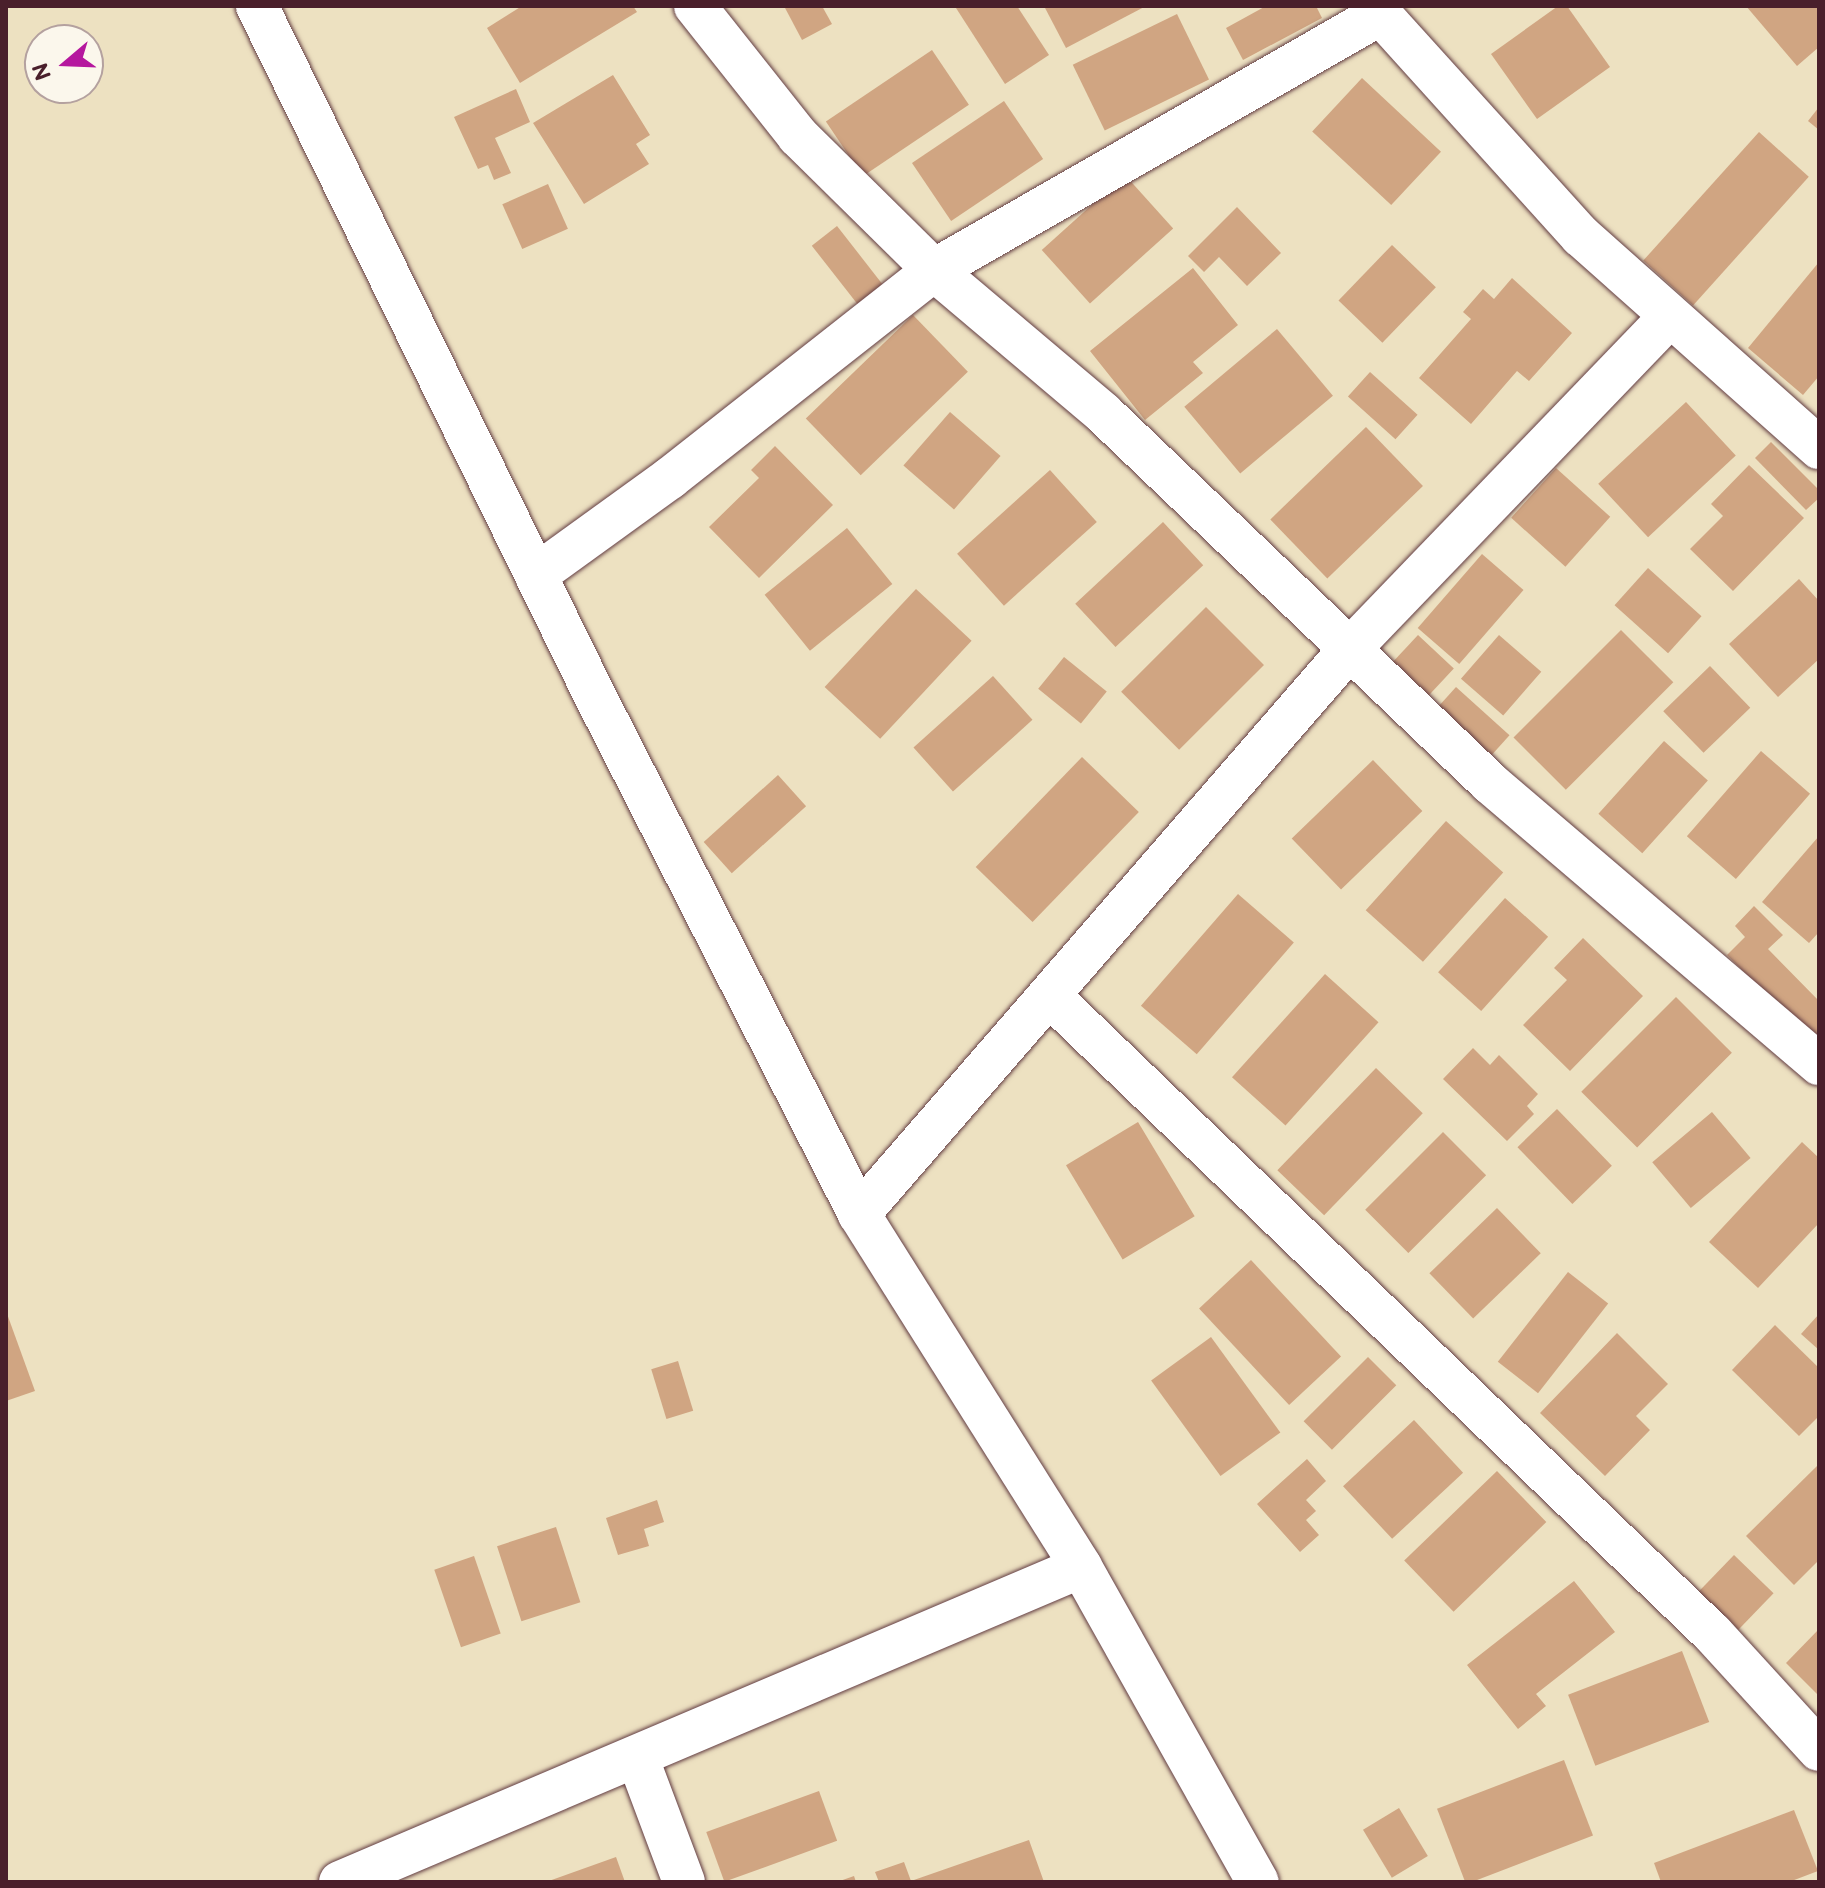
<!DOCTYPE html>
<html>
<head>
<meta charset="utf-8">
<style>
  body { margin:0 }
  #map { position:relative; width:1825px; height:1888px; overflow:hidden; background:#ede1c1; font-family:"Balsamiq Sans",sans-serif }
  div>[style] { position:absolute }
  .building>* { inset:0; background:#d0a582; transform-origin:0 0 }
  .roads { filter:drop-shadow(0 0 2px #623c42) drop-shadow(0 0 2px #623c42) }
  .minor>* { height:42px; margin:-21px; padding:0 21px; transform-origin:21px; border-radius:21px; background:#fff }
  span { translate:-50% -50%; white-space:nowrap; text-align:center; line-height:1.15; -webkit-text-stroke:8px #fbf7ec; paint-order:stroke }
  .frame { position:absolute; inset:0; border:8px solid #4a1f2b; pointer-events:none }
  .north { position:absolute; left:24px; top:24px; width:80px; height:80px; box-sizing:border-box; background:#fbf7ec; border:2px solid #b4a19f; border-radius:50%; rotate:251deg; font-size:22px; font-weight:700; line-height:32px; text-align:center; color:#4a1f2b }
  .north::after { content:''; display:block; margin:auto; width:28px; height:36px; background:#b5179e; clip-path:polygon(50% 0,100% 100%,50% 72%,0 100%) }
</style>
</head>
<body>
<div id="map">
  <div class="building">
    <div style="clip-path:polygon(522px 6px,633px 6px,637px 12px,520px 83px,487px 28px)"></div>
    <div style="clip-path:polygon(784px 6px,822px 6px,832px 24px,802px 40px)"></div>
    <div style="clip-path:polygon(959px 6px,1017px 6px,1049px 55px,1005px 84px,956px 8px)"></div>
    <div style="clip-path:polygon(1044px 6px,1146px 6px,1066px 48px)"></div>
    <div style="clip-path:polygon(1266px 6px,1316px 6px,1322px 18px,1243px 60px,1226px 28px)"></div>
    <div style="clip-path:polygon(1558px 6px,1567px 6px,1610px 67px,1537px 119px,1491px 54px)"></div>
    <div style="clip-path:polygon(1746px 6px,1819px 6px,1819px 47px,1797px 66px)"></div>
    <div style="left:1177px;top:14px;width:73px;height:116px;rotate:64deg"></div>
    <div style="left:932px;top:50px;width:66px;height:128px;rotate:56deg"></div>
    <div style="clip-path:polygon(613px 75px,650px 135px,636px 144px,649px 164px,584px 204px,533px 123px)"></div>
    <div style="left:1362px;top:78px;width:108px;height:73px;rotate:43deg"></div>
    <div style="clip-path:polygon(516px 89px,530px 122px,495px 138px,511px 173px,494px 180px,488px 165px,478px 169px,454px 117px)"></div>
    <div style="left:1004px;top:101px;width:70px;height:111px;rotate:56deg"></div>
    <div style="clip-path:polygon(1819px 107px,1819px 130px,1808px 121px)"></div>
    <div style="left:1759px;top:132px;width:67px;height:173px;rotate:42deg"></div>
    <div style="left:1125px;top:175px;width:72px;height:112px;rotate:48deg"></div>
    <div style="left:548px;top:184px;width:49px;height:50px;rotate:66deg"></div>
    <div style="clip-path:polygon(1237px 207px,1281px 253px,1247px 286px,1219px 257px,1204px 272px,1188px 256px)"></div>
    <div style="left:837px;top:226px;width:83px;height:32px;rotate:52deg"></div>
    <div style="left:1392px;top:245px;width:61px;height:77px;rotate:44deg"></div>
    <div style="clip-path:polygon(1819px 262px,1819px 376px,1803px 395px,1748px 348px)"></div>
    <div style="clip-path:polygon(1193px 268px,1238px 325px,1193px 362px,1203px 373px,1145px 420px,1090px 351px)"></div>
    <div style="clip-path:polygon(1512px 278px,1572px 333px,1529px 381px,1517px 371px,1471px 424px,1419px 378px,1471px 319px,1463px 312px,1483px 289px,1494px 299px)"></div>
    <div style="left:913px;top:315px;width:79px;height:149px;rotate:46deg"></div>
    <div style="left:1277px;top:329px;width:87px;height:121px;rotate:50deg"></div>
    <div style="left:1370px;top:372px;width:64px;height:33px;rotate:42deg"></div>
    <div style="left:1686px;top:402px;width:73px;height:120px;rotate:47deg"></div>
    <div style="left:950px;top:412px;width:67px;height:71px;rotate:41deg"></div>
    <div style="left:1366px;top:427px;width:82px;height:133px;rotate:46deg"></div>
    <div style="clip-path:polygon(1771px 442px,1819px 490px,1819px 498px,1806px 510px,1755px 458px)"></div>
    <div style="clip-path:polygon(775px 446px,833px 505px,759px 578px,709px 527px,759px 478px,751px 470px)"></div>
    <div style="clip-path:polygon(1749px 465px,1804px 518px,1733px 591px,1690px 549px,1723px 516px,1711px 504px)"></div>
    <div style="left:1556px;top:468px;width:73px;height:67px;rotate:42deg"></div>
    <div style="left:1050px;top:470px;width:70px;height:125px;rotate:48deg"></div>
    <div style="left:1163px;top:522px;width:59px;height:120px;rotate:47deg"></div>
    <div style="left:847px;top:528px;width:72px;height:106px;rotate:51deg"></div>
    <div style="left:1482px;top:554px;width:55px;height:98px;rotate:41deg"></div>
    <div style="left:1648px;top:568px;width:72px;height:50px;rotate:42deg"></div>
    <div style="clip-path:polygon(1799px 579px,1819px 601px,1819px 659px,1778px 697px,1729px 644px)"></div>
    <div style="left:916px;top:589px;width:76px;height:134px;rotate:43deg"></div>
    <div style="left:1206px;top:607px;width:82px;height:120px;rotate:45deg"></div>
    <div style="left:1621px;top:630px;width:74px;height:152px;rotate:45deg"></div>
    <div style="left:1418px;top:635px;width:49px;height:53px;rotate:43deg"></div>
    <div style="left:1499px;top:635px;width:56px;height:58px;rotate:41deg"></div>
    <div style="left:1064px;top:657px;width:55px;height:41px;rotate:39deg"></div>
    <div style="left:1710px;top:666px;width:58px;height:65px;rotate:46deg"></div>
    <div style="left:993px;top:676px;width:59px;height:107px;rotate:48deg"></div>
    <div style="left:1456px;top:687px;width:72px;height:40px;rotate:42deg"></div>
    <div style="left:1664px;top:741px;width:59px;height:98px;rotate:42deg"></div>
    <div style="left:1761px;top:751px;width:65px;height:113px;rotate:41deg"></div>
    <div style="left:1082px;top:757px;width:79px;height:153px;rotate:44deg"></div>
    <div style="left:1373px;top:760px;width:71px;height:113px;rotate:46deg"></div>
    <div style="left:778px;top:775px;width:42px;height:100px;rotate:48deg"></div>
    <div style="left:1446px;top:821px;width:77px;height:120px;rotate:42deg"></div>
    <div style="clip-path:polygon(1819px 836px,1819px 932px,1809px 943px,1762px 902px)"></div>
    <div style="left:1238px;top:894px;width:74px;height:148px;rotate:41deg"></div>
    <div style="left:1505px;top:898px;width:58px;height:100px;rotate:42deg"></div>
    <div style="clip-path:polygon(1754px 906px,1783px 935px,1768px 949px,1819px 1001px,1816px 1044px,1727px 955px,1745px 937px,1735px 926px)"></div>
    <div style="clip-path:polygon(1583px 938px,1643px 996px,1570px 1071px,1523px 1025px,1567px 980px,1554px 968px)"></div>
    <div style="left:1325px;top:974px;width:72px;height:139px;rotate:42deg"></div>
    <div style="left:1676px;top:997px;width:79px;height:134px;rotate:45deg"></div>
    <div style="clip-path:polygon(1473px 1048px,1490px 1065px,1499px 1055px,1538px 1094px,1527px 1106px,1534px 1114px,1507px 1141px,1443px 1079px)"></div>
    <div style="left:1376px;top:1068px;width:65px;height:142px;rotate:44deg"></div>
    <div style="left:1557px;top:1109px;width:79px;height:55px;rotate:46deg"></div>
    <div style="left:1712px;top:1112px;width:60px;height:78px;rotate:50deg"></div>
    <div style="left:1138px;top:1122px;width:110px;height:84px;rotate:59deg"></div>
    <div style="left:1443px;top:1132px;width:61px;height:110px;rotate:45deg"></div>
    <div style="clip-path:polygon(1802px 1142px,1819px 1158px,1819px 1223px,1758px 1288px,1709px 1242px)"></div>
    <div style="left:1497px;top:1208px;width:63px;height:94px;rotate:46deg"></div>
    <div style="left:1251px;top:1260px;width:132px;height:71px;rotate:47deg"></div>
    <div style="left:1568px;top:1272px;width:51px;height:114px;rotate:38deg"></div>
    <div style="clip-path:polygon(6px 1311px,35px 1391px,6px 1401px)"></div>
    <div style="clip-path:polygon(1819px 1314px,1819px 1350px,1801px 1334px)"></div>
    <div style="clip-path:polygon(1775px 1325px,1819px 1368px,1819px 1416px,1799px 1436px,1732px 1370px)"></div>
    <div style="clip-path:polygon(1617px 1333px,1668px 1384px,1636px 1416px,1650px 1430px,1605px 1476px,1540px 1413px)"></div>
    <div style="left:1211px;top:1337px;width:118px;height:74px;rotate:54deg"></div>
    <div style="left:1368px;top:1357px;width:40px;height:91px;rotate:45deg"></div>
    <div style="left:678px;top:1361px;width:52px;height:28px;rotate:73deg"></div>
    <div style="left:1414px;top:1420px;width:72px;height:97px;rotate:47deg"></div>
    <div style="clip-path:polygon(1307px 1459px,1326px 1481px,1306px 1500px,1316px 1511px,1306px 1520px,1319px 1535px,1300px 1552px,1257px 1504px)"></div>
    <div style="clip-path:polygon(1817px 1466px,1819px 1560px,1794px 1585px,1746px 1536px)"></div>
    <div style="left:1497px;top:1471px;width:71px;height:129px;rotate:46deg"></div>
    <div style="clip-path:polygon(657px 1500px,664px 1522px,644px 1529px,649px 1546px,618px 1555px,606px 1518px)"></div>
    <div style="left:556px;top:1527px;width:79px;height:62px;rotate:72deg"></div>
    <div style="left:1734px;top:1555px;width:55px;height:66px;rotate:44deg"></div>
    <div style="left:474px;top:1556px;width:82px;height:42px;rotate:71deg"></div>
    <div style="clip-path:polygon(1574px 1581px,1615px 1632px,1536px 1694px,1546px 1706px,1518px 1729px,1467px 1665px)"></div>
    <div style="clip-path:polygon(1819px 1629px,1819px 1696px,1786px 1663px)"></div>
    <div style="left:1682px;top:1651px;width:76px;height:122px;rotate:69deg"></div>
    <div style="left:1564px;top:1760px;width:81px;height:136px;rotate:69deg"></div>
    <div style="left:819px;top:1791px;width:53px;height:120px;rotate:70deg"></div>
    <div style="left:1399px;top:1808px;width:56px;height:42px;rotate:59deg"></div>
    <div style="clip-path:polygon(1794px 1810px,1818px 1871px,1789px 1882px,1661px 1882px,1654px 1863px)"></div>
    <div style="clip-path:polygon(1029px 1840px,1044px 1882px,879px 1882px,875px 1872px,904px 1862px,911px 1881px)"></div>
    <div style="clip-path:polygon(616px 1857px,625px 1882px,546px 1882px)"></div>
    <div style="clip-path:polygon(854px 1876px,856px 1882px,837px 1882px)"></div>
  </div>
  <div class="roads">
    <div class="minor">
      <div style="left:257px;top:6px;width:764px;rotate:63.9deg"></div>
      <div style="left:593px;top:692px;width:586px;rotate:63deg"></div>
      <div style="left:859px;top:1214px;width:417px;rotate:57.8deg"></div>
      <div style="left:1081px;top:1567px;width:361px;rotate:60.7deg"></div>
      <div style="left:695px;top:6px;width:166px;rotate:51.6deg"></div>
      <div style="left:798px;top:136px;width:191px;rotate:44.6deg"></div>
      <div style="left:934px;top:270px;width:221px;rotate:40.2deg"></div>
      <div style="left:1103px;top:413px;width:535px;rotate:43.71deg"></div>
      <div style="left:1490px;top:783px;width:433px;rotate:40.5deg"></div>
      <div style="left:1373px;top:6px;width:310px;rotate:47.9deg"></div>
      <div style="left:1581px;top:236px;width:319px;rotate:41.7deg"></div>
      <div style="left:536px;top:575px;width:165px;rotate:-35.9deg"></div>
      <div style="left:670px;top:478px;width:336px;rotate:-38.2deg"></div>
      <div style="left:934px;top:270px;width:513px;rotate:-29.81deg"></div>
      <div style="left:1051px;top:997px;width:919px;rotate:43.9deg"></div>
      <div style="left:1713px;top:1634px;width:157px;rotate:47.6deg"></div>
      <div style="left:859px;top:1214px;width:744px;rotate:-49.03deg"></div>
      <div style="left:1347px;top:652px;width:465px;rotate:-46.1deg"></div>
      <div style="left:638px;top:1759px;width:131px;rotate:69.5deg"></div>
      <div style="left:340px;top:1882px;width:805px;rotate:-23.03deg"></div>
    </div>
  </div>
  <div class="frame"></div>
  <div class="north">N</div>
</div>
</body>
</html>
